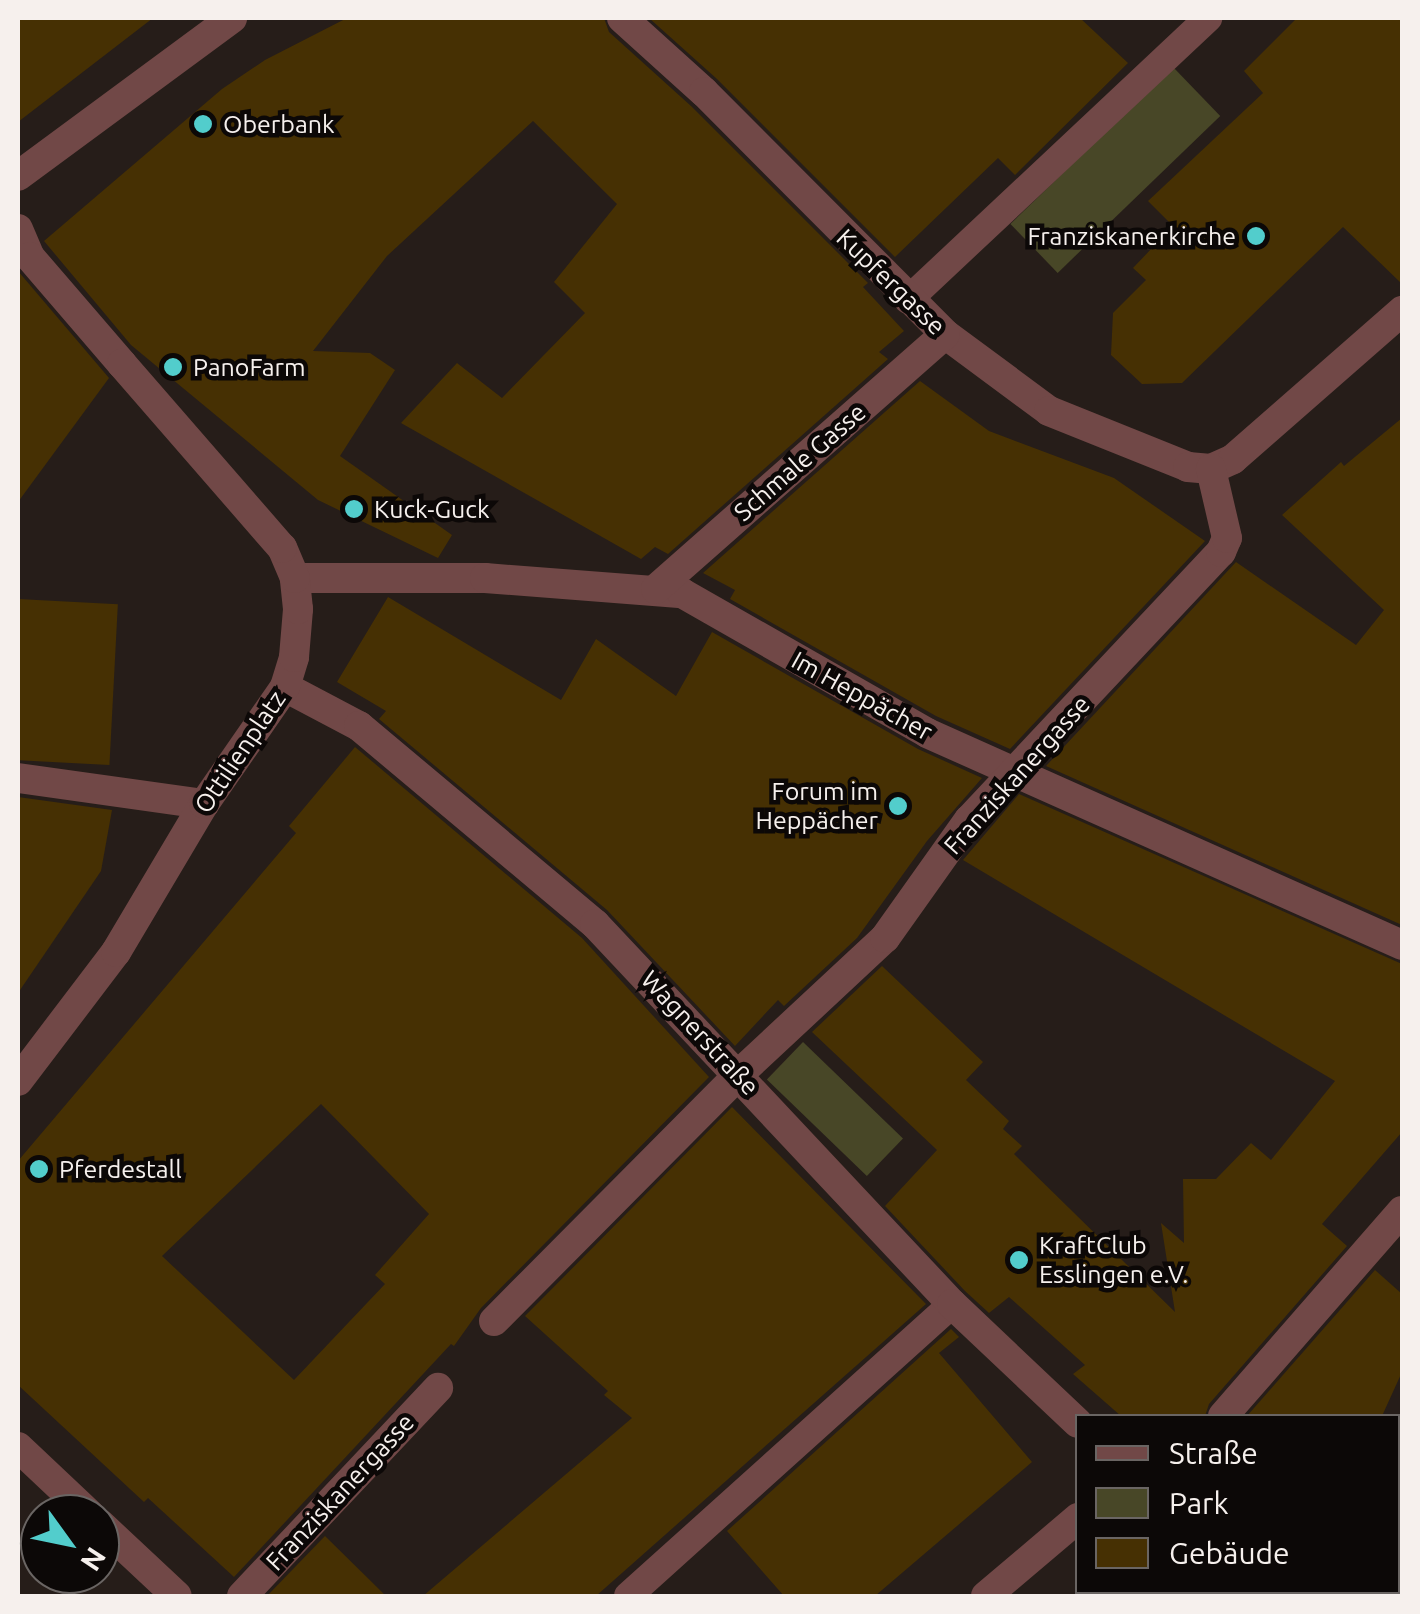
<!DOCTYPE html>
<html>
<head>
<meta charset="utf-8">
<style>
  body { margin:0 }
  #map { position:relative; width:1420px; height:1614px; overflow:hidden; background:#261d19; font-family:Ubuntu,sans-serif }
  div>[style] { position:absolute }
  .green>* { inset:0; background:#484727; transform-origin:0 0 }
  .building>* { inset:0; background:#463003; transform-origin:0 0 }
  .service>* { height:28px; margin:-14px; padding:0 14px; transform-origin:14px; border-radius:14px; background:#714847 }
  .pedestrian>* { height:30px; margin:-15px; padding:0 15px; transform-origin:15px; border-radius:15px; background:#714847 }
  .minor>* { height:30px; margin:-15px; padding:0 15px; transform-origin:15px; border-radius:15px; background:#714847 }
  .dots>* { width:28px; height:28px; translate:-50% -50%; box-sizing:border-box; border:5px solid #0c0807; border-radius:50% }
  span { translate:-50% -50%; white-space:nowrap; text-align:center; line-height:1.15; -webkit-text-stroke:9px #0c0807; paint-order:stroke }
  .poi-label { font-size:25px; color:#f6f0ed }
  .left { translate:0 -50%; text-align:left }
  .right { translate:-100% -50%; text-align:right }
  .street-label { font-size:25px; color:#f6f0ed }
  .frame { position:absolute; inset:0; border:20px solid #f6f0ed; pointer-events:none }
  .legend { position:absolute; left:1075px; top:1414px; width:325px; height:180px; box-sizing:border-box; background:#0c0807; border:2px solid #6a6563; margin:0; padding:12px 18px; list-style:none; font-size:30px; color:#f6f0ed }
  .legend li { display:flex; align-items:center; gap:20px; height:50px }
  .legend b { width:50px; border:2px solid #6a6563 }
  .north { position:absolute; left:20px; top:1494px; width:100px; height:100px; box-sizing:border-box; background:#0c0807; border:2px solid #6a6563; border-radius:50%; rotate:123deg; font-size:28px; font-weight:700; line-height:40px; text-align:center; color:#f6f0ed }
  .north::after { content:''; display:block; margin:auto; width:35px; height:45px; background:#52cdcc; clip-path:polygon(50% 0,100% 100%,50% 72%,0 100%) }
</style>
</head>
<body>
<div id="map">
  <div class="green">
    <div style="left:1173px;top:67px;width:68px;height:226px;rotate:46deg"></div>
    <div style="left:803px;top:1042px;width:139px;height:52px;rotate:44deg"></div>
  </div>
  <div class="building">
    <div style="clip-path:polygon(18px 18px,153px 18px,18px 122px)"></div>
    <div style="clip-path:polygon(347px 18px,604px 18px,609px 32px,691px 106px,868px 283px,863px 287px,904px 331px,879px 352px,888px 359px,668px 554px,655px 547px,641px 559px,401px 423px,457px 363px,502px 398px,585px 313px,554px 282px,617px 204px,533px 121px,387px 256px,313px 351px,370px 353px,395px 370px,340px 456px,452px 535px,438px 558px,318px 500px,131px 345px,44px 241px,222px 89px,265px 60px)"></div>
    <div style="clip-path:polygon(649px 18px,1080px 18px,1128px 63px,1015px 175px,998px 158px,895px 257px,717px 79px)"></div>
    <div style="clip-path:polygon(1297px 18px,1402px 18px,1402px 284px,1343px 227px,1182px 383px,1142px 384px,1111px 355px,1113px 313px,1146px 280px,1133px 268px,1173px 226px,1148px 201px,1263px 93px,1244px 71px)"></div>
    <div style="clip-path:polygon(18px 271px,109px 378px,18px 502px)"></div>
    <div style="clip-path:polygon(920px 381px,989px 431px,1114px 478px,1205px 541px,1010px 749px,936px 716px,730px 599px,735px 590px,703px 573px)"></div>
    <div style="clip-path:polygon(1402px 418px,1402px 925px,1046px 766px,1236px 562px,1356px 645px,1384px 610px,1282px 515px,1341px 462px,1344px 466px)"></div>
    <div style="clip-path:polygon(388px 597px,561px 700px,596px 639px,676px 696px,712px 632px,918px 749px,982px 778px,927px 841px,857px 938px,784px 1006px,778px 1000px,735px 1046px,607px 910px,379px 719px,386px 711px,337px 682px)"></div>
    <div style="left:18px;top:599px;width:100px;height:161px;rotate:3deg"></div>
    <div style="clip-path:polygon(evenodd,355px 747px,582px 938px,709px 1077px,481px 1308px,454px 1346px,451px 1344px,234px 1577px,148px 1498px,144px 1502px,18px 1385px,18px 1161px,296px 833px,289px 826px,355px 747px,321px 1104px,429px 1214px,375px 1275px,385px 1284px,294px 1380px,162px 1256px,321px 1104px)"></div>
    <div style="clip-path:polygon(1019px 794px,1402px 964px,1402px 1132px,1322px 1224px,1347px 1246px,1209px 1404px,1205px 1416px,1121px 1416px,1073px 1374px,1085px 1365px,1009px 1297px,989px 1313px,965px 1291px,885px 1206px,937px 1150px,812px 1032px,882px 966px,983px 1062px,966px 1080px,1009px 1121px,1003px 1129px,1022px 1146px,1014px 1154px,1175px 1312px,1161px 1223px,1184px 1243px,1183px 1179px,1216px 1179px,1251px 1143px,1271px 1160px,1335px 1081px,963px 860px)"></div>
    <div style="clip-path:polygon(18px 797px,112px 810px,101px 871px,18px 993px)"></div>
    <div style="clip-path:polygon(732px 1107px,926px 1304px,596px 1596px,423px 1596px,632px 1418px,604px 1395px,608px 1391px,525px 1316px)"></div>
    <div style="clip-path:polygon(1375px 1270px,1402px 1294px,1402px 1372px,1382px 1416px,1247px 1416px)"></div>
    <div style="clip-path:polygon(951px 1329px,959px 1337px,939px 1353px,1032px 1462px,875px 1596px,784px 1596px,727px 1531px)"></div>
    <div style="clip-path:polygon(325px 1536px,386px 1596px,267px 1596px)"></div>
  </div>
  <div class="service">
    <div style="left:908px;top:300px;width:412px;rotate:-43.2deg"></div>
    <div style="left:628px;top:1596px;width:436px;rotate:-42deg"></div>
  </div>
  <div class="pedestrian">
    <div style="left:18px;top:176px;width:266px;rotate:-36.4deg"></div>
    <div style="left:18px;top:229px;width:30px;rotate:67deg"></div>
    <div style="left:30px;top:257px;width:141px;rotate:49.3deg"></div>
  </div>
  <div class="minor">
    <div style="left:622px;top:18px;width:110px;rotate:42.1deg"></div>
    <div style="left:704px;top:92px;width:342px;rotate:45.1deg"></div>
    <div style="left:945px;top:334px;width:129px;rotate:36.5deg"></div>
    <div style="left:1049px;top:411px;width:150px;rotate:21.9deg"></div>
    <div style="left:1188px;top:467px;width:23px;rotate:5deg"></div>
    <div style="left:1211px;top:469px;width:24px;rotate:-24deg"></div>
    <div style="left:1233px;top:459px;width:225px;rotate:-41.2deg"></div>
    <div style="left:295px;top:578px;width:190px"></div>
    <div style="left:485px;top:578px;width:198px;rotate:4.4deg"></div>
    <div style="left:682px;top:593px;width:282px;rotate:29.7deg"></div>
    <div style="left:927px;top:733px;width:520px;rotate:24.05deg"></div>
    <div style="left:656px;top:589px;width:385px;rotate:-41.4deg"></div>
    <div style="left:285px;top:687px;width:84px;rotate:27.8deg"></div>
    <div style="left:359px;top:726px;width:308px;rotate:40deg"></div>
    <div style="left:595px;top:924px;width:521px;rotate:46.79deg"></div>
    <div style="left:952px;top:1304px;width:173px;rotate:43.4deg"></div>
    <div style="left:18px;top:778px;width:188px;rotate:8deg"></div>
    <div style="left:18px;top:1081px;width:162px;rotate:-52.8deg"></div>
    <div style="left:116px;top:952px;width:172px;rotate:-59.3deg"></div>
    <div style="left:204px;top:804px;width:142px;rotate:-55.3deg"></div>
    <div style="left:285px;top:687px;width:31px;rotate:-73deg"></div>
    <div style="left:294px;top:657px;width:48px;rotate:-85.2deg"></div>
    <div style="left:298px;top:609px;width:31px;rotate:-96deg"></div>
    <div style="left:295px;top:578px;width:33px;rotate:-113deg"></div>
    <div style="left:282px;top:548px;width:244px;rotate:-131deg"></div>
    <div style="left:494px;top:1321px;width:348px;rotate:-45.2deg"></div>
    <div style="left:739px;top:1074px;width:200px;rotate:-43deg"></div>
    <div style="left:885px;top:938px;width:145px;rotate:-54.6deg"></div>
    <div style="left:969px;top:820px;width:368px;rotate:-46.8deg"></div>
    <div style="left:1221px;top:552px;width:15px;rotate:-67deg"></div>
    <div style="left:1227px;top:538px;width:71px;rotate:-103.1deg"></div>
    <div style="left:1223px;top:1416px;width:272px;rotate:-48.9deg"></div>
    <div style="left:18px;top:1447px;width:98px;rotate:43.3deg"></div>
    <div style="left:100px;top:1524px;width:105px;rotate:43.1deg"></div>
    <div style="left:1328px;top:1592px;width:10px;rotate:24deg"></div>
    <div style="left:242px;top:1596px;width:286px;rotate:-46.7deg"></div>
    <div style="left:986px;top:1596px;width:121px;rotate:-40.3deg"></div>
  </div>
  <div class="dots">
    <div style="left:203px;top:124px;background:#52cdcc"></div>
    <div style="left:1256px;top:236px;background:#52cdcc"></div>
    <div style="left:173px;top:367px;background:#52cdcc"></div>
    <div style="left:354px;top:509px;background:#52cdcc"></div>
    <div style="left:898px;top:806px;background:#52cdcc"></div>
    <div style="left:39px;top:1169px;background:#52cdcc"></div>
    <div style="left:1019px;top:1260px;background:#52cdcc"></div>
  </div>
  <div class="poi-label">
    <span class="left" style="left:223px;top:124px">Oberbank</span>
    <span class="right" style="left:1236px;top:236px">Franziskanerkirche</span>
    <span class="left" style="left:193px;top:367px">PanoFarm</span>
    <span class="left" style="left:374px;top:509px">Kuck-Guck</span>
    <span class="right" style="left:878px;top:806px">Forum im<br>Heppächer</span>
    <span class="left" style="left:59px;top:1169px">Pferdestall</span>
    <span class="left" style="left:1039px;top:1260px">KraftClub<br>Esslingen e.V.</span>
  </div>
  <div class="street-label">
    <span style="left:891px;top:282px;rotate:44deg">Kupfergasse</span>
    <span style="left:800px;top:462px;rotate:-41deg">Schmale Gasse</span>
    <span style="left:862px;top:696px;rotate:29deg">Im Heppächer</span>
    <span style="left:240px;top:752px;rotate:-56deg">Ottilienplatz</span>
    <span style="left:1017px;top:775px;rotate:-48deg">Franziskanergasse</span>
    <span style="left:700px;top:1033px;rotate:47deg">Wagnerstraße</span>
    <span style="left:340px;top:1492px;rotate:-47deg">Franziskanergasse</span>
  </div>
  <div class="frame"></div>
  <ul class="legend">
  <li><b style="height:12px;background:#714847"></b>Straße</li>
  <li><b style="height:28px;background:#484727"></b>Park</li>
  <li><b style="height:28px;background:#463003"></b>Gebäude</li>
  </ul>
  <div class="north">N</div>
</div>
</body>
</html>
